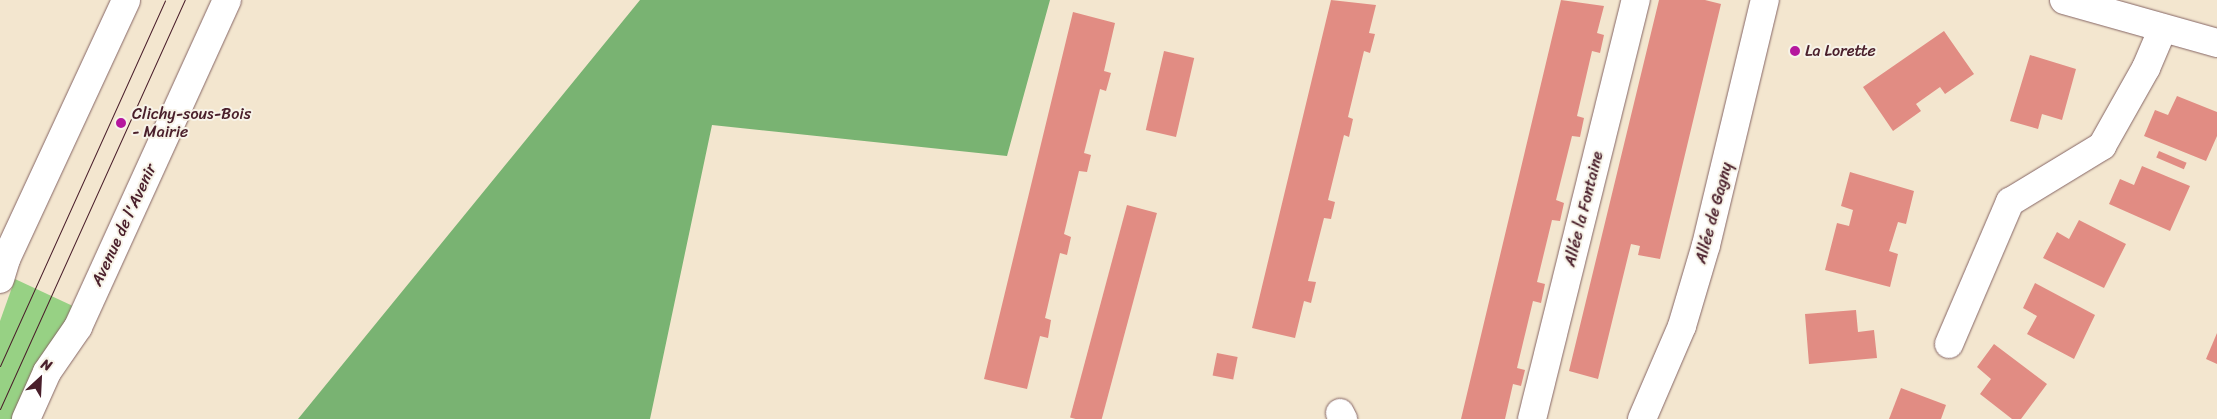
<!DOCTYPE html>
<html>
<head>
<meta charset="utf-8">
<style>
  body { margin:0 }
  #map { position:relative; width:2217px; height:419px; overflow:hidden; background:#f3e6cf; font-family:Sriracha,sans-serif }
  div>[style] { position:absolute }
  .green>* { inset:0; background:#97d184 }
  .forest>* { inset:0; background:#79b372 }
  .building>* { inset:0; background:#e18c83; transform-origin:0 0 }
  .roads { filter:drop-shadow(0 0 1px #856564) drop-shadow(0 0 1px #856564) }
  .minor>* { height:28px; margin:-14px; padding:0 14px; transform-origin:14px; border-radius:14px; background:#fff }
  .tertiary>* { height:28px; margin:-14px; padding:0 14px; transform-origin:14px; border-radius:14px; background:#fff }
  .secondary>* { height:28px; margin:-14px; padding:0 14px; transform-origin:14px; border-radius:14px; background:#fff }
  .tram>* { height:1px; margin:-0.5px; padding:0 0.5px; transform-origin:0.5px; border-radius:0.5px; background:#4a1f2b }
  .dots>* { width:14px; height:14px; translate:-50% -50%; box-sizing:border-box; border:2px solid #f7f3e8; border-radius:50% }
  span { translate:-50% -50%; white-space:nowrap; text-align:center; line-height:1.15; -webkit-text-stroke:4px #f7f3e8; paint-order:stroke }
  .poi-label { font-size:16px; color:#4a1f2b }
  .left { translate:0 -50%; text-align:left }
  .street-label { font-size:16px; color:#4a1f2b }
  .north { position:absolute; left:15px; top:354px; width:50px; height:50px; -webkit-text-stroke:4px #f7f3e8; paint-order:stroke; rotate:25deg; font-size:14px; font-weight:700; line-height:20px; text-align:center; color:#4a1f2b }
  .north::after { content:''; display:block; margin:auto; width:18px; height:22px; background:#4a1f2b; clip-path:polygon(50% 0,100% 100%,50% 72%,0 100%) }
</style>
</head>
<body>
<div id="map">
  <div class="green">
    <div style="clip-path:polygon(15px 279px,75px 307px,16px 419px,0 419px,0 321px)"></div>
  </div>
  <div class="forest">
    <div style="clip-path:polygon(640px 0,1050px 0,1007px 156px,712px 125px,650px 419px,298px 419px)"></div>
  </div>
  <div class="building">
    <div style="clip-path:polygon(1331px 0,1376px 5px,1369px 33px,1375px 34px,1370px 53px,1364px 51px,1348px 117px,1353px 119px,1349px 137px,1344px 135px,1328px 200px,1335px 202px,1331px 219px,1324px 218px,1308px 281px,1316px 282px,1311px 303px,1304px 301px,1295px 338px,1252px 328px)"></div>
    <div style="clip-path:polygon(1561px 0,1604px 6px,1597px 33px,1604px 35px,1600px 53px,1592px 51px,1577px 116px,1584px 118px,1580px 137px,1572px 136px,1556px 200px,1564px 203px,1560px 221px,1552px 220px,1537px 282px,1545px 284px,1541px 303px,1533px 301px,1517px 368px,1525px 370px,1521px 386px,1513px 384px,1505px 419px,1461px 419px)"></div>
    <div style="clip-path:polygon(1659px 0,1705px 0,1721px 4px,1660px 259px,1638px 255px,1640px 246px,1631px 244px,1598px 379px,1569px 371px)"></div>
    <div style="clip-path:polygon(1073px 12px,1115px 23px,1104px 71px,1111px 73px,1106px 91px,1100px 89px,1084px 153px,1091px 155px,1087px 172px,1079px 171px,1064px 234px,1071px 237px,1067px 255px,1060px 253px,1045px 318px,1051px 320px,1048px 338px,1040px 336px,1027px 389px,984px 379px)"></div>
    <div style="clip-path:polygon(1944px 31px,1974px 74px,1945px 94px,1940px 87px,1916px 104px,1921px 111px,1893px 131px,1863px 87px)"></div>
    <div style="left:1164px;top:51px;width:31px;height:81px;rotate:13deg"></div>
    <div style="clip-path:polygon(2030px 55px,2076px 69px,2062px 120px,2042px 114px,2038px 129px,2010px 121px)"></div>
    <div style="clip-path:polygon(2177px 96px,2217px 112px,2217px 136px,2206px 161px,2144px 136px,2155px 110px,2168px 115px)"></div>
    <div style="left:2159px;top:151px;width:30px;height:7px;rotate:23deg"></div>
    <div style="clip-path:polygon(2142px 166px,2190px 186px,2170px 231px,2109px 204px,2120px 179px,2134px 185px)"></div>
    <div style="clip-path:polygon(1850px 172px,1914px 191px,1906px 224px,1898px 222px,1889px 251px,1898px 254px,1890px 287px,1825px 270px,1837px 223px,1849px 226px,1853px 210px,1841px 206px)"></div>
    <div style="left:1127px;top:205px;width:31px;height:220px;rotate:15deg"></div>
    <div style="clip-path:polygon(2079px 220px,2126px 244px,2104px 288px,2043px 258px,2057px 232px,2069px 239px)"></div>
    <div style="clip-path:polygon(2035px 283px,2095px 315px,2074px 359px,2027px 334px,2037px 316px,2023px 308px)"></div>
    <div style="clip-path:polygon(1856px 310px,1858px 332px,1874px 330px,1877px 358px,1809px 364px,1805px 314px)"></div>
    <div style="clip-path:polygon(2217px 333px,2217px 364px,2206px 359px)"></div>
    <div style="clip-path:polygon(1994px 344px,2047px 384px,2021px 419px,2012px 419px,1980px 394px,1991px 379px,1977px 367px)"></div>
    <div style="left:1217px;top:353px;width:21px;height:23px;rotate:11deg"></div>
    <div style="clip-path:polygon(1901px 388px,1946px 405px,1941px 419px,1889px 419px)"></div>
  </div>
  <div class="roads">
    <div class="minor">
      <div style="left:0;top:279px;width:21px;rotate:-73deg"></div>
      <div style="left:6px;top:259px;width:285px;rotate:-65.1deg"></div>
      <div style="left:1949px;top:344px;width:155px;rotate:-66.8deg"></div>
      <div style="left:2010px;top:202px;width:108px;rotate:-31.3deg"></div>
      <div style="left:2102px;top:146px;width:90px;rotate:-60.6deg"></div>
      <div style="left:2146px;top:68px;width:43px;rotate:-67deg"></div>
      <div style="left:1340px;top:413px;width:7px;rotate:63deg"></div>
      <div style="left:26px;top:419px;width:51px;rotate:-65.9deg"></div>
      <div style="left:47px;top:372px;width:55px;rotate:-55.4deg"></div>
      <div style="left:78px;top:327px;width:359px;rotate:-65.5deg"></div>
      <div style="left:1532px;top:419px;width:432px;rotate:-76.1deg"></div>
    </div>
    <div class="tertiary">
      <div style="left:2064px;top:0;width:159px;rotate:15.7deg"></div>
    </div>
    <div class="secondary">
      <div style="left:1642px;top:419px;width:101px;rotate:-66.7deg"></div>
      <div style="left:1682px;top:326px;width:84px;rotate:-73.5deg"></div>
      <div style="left:1706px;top:245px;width:252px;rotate:-76.5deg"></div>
    </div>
  </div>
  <div class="tram">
    <div style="left:0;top:366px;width:401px;rotate:-65.7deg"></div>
    <div style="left:0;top:409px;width:449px;rotate:-65.7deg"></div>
  </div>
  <div class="dots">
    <div style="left:1795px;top:51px;background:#b5179e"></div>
    <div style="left:121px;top:123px;background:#b5179e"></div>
  </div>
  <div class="poi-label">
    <span class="left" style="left:1805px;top:51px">La Lorette</span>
    <span class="left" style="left:132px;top:123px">Clichy-sous-Bois<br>- Mairie</span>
  </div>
  <div class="street-label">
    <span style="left:1584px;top:209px;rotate:-76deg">Allée la Fontaine</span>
    <span style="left:1714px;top:213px;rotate:-75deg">Allée de Gagny</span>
    <span style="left:124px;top:225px;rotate:-65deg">Avenue de l'Avenir</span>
  </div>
  <div class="north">N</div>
</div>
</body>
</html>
